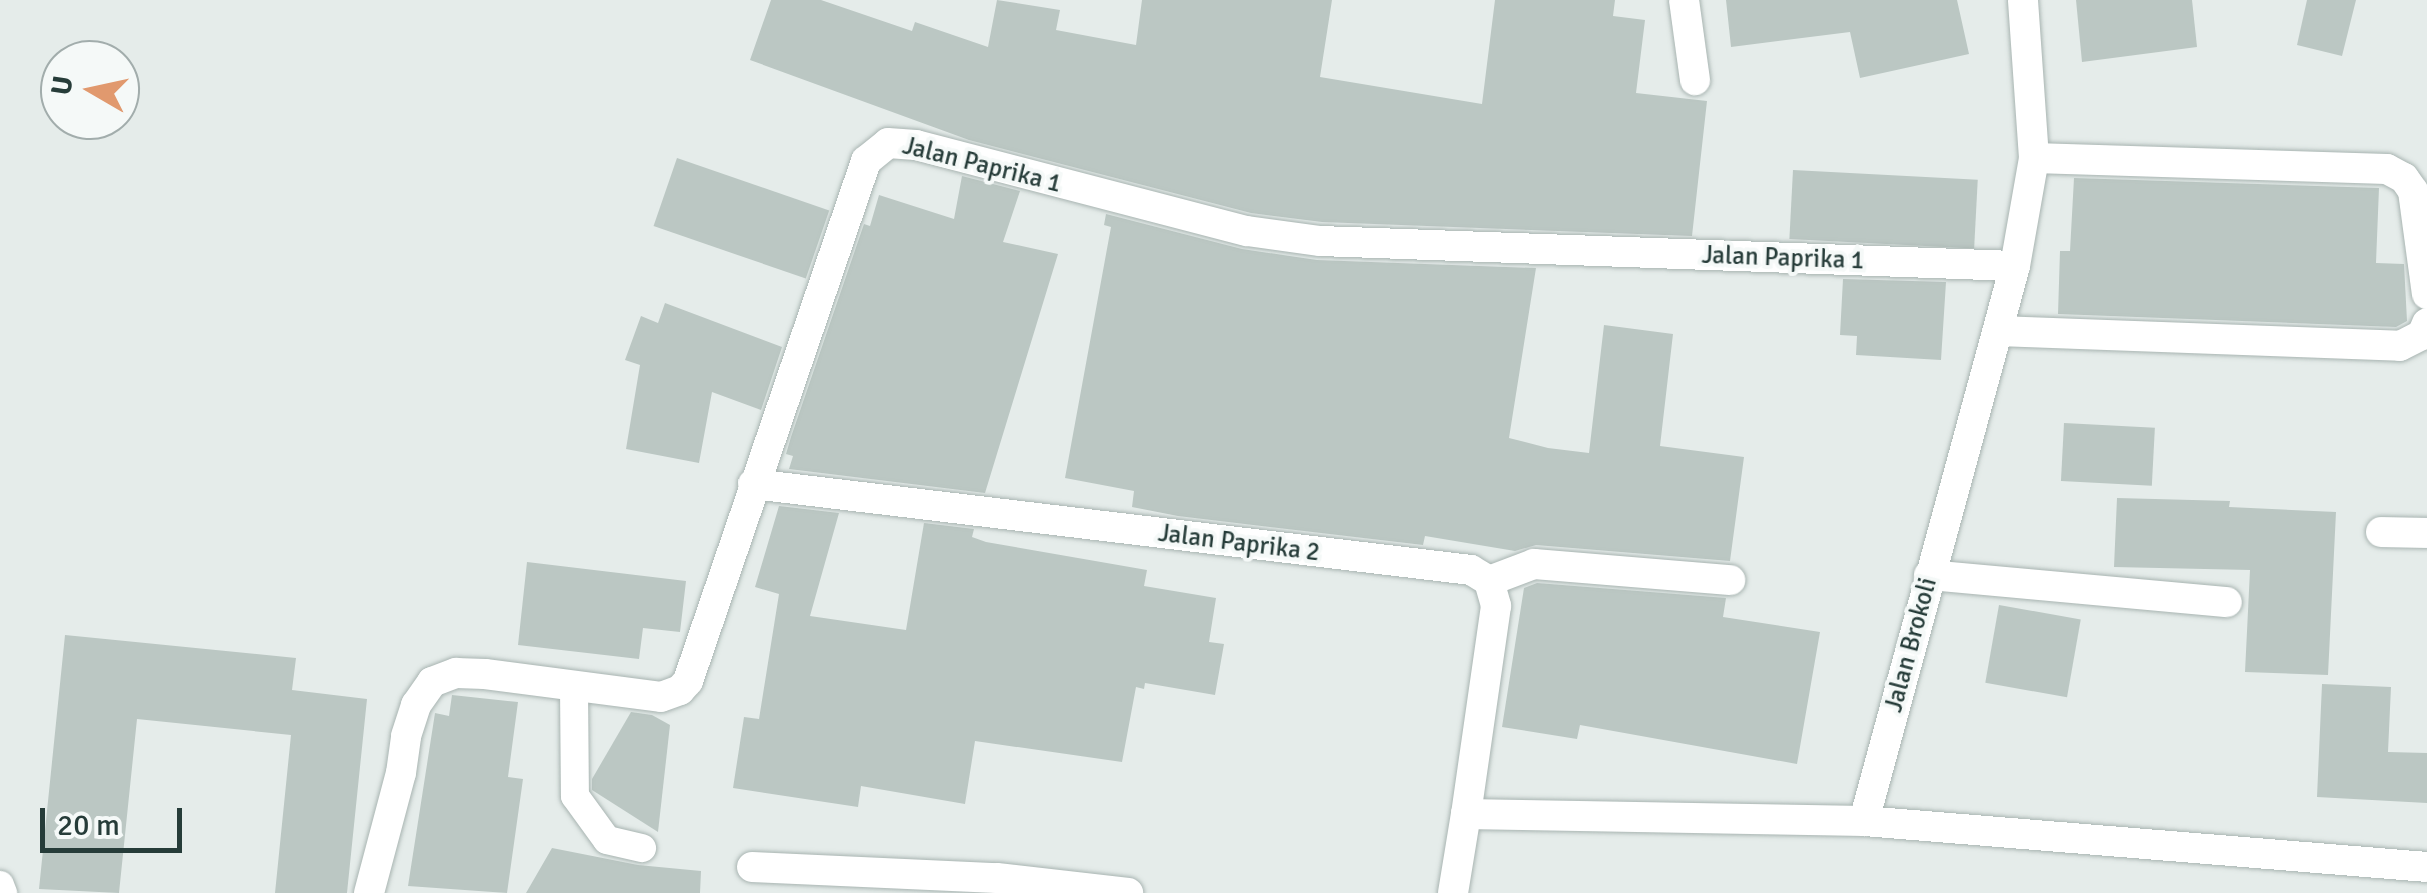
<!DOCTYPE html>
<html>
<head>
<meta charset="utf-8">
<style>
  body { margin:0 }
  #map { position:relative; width:2427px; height:893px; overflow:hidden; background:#e5ecea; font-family:Signika,sans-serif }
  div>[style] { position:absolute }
  .building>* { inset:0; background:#bbc7c3; transform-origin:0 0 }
  .roads { filter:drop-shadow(0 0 2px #a8b4b1) drop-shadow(0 0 2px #a8b4b1) }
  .service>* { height:28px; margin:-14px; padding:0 14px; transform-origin:14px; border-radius:14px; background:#fff }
  .minor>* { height:30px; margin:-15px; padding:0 15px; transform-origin:15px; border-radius:15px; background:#fff }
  span { translate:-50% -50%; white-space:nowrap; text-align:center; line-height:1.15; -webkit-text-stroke:8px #f5f9f8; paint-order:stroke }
  .street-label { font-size:25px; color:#263c39 }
  .north { position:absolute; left:40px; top:40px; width:100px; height:100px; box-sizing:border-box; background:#f5f9f8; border:2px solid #a2adac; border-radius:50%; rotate:279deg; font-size:28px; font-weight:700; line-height:40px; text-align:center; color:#263c39 }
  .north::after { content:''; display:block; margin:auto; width:35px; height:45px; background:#e1996e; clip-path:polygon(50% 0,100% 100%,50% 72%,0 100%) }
  .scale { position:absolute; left:40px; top:808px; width:142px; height:45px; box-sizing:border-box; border:5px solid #263c39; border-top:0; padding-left:12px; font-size:30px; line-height:35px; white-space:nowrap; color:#263c39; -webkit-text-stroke:8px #f5f9f8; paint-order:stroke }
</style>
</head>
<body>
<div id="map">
  <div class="building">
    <div style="clip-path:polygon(771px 0,821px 0,912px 31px,915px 22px,988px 47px,997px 0,1060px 10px,1056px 30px,1136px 45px,1142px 0,1332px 0,1320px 77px,1482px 104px,1495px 0,1615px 0,1613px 16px,1645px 20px,1636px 93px,1707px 101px,1692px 236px,1322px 222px,1251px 213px,969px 140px,750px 60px)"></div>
    <div style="clip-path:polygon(1726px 0,1957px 0,1969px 54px,1860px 78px,1850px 32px,1731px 47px)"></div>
    <div style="clip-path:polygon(2076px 0,2192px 0,2197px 47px,2082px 62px)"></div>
    <div style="clip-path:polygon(2307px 0,2356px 0,2342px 56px,2297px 45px)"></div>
    <div style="left:677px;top:158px;width:161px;height:72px;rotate:19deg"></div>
    <div style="left:1793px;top:170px;width:185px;height:69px;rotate:3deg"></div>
    <div style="clip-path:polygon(962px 176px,1020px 191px,1003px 242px,1058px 254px,985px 493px,789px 469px,793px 456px,786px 454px,791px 437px,864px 224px,870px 226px,879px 195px,954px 219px)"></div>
    <div style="clip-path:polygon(2074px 178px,2379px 188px,2376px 263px,2404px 264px,2407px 321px,2396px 327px,2058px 314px,2060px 251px,2070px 251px)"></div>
    <div style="clip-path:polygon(1106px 214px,1242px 249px,1317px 260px,1536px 268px,1509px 438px,1548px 448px,1589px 453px,1604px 325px,1673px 334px,1660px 446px,1744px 457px,1730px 561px,1536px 545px,1515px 551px,1425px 536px,1423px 545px,1178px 516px,1132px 507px,1134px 491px,1065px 478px,1111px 227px,1104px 225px)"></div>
    <div style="clip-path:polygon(1843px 279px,1946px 282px,1941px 360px,1856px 355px,1857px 336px,1840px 335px)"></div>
    <div style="clip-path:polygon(665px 303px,782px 347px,761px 410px,712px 392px,699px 463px,626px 449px,640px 365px,625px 360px,641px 316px,658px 323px)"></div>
    <div style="left:2064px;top:423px;width:91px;height:58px;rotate:3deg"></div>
    <div style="clip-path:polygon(2117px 498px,2230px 501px,2229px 507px,2336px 512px,2328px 675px,2245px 672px,2250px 570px,2114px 567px)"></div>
    <div style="clip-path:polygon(779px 506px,839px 513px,810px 616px,906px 630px,924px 523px,974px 529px,972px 537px,986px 542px,1147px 570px,1144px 586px,1216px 598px,1209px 642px,1224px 644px,1215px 695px,1145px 683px,1144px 689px,1136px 687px,1122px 762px,975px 741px,965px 804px,861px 786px,858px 807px,733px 788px,744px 717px,759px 719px,779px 594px,755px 587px)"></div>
    <div style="clip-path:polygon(527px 562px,686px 581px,680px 632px,643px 628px,639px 659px,518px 645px)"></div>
    <div style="clip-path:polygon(1537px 583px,1726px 598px,1723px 617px,1820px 632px,1797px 764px,1580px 725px,1577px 739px,1502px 727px,1524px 588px)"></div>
    <div style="left:1999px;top:605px;width:83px;height:79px;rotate:10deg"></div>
    <div style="clip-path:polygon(65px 635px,296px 658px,292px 690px,367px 699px,347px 893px,275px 893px,291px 735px,137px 719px,119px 893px,39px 889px)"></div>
    <div style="clip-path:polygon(2322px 684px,2391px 687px,2388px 752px,2427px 753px,2427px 803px,2317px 797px)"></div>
    <div style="clip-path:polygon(452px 695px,518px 702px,508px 777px,523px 779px,507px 893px,408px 886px,435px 713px,449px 716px)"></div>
    <div style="clip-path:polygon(631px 712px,652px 715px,670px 725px,658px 832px,592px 790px,592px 779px)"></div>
    <div style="clip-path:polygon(552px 848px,638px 865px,701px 871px,700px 893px,526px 893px)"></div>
  </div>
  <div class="roads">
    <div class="service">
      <div style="left:574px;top:688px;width:108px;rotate:89.5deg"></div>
      <div style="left:575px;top:796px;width:54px;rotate:54deg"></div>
      <div style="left:607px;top:840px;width:36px;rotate:13deg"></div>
      <div style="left:0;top:885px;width:9px;rotate:69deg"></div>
    </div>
    <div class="minor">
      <div style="left:1684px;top:0;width:81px;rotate:82.2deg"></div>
      <div style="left:2034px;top:158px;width:353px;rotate:1.8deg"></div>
      <div style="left:2387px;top:169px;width:19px;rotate:28deg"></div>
      <div style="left:2404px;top:178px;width:16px;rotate:55deg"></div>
      <div style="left:2413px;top:191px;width:104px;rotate:82.3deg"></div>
      <div style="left:1998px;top:331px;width:402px;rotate:2.1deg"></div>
      <div style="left:2400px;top:346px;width:25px;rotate:-27deg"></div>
      <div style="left:2422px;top:335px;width:13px;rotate:-67deg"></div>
      <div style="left:753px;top:484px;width:723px;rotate:6.83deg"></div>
      <div style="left:1471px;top:570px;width:21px;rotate:31deg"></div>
      <div style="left:1489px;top:581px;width:26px;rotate:74deg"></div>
      <div style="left:1496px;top:606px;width:210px;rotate:98.2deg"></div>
      <div style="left:2381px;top:532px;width:46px;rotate:1.2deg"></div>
      <div style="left:1929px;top:575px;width:299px;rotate:5.2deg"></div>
      <div style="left:1489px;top:581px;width:48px;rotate:-20.7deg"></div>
      <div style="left:1534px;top:564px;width:197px;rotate:4.7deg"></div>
      <div style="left:1864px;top:821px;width:565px;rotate:4.67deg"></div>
      <div style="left:752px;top:867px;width:245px;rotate:2.6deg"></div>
      <div style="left:997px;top:878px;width:132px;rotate:6.5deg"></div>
      <div style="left:369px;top:893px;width:124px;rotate:-75.1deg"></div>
      <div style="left:401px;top:773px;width:37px;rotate:-82deg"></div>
      <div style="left:406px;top:736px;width:33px;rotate:-72deg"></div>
      <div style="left:416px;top:705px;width:28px;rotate:-55deg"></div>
      <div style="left:432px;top:682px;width:26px;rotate:-21deg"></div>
      <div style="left:456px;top:673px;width:29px;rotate:2deg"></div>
      <div style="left:485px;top:674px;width:177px;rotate:7.4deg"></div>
      <div style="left:661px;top:697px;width:20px;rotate:-20deg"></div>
      <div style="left:680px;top:690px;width:12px;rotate:-48deg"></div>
      <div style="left:688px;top:681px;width:550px;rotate:-71.1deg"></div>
      <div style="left:866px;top:161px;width:28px;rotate:-39deg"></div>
      <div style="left:888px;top:143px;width:28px;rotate:4deg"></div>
      <div style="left:916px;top:145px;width:342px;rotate:14.6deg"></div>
      <div style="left:1247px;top:231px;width:74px;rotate:7.8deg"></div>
      <div style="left:1320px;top:241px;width:695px;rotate:2.06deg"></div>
      <div style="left:1453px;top:893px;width:80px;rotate:-80.7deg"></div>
      <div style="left:1466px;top:814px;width:398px;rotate:1deg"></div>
      <div style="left:1864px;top:821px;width:575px;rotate:-74.78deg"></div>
      <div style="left:2015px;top:266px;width:110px;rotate:-80deg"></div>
      <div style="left:2034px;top:158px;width:158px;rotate:-94deg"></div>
    </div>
  </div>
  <div class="street-label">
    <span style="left:982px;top:165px;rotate:14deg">Jalan Paprika 1</span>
    <span style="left:1783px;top:258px;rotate:2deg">Jalan Paprika 1</span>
    <span style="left:1239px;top:543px;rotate:7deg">Jalan Paprika 2</span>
    <span style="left:1911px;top:645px;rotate:-75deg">Jalan Brokoli</span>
  </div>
  <div class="north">U</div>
  <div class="scale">20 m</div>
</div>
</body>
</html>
